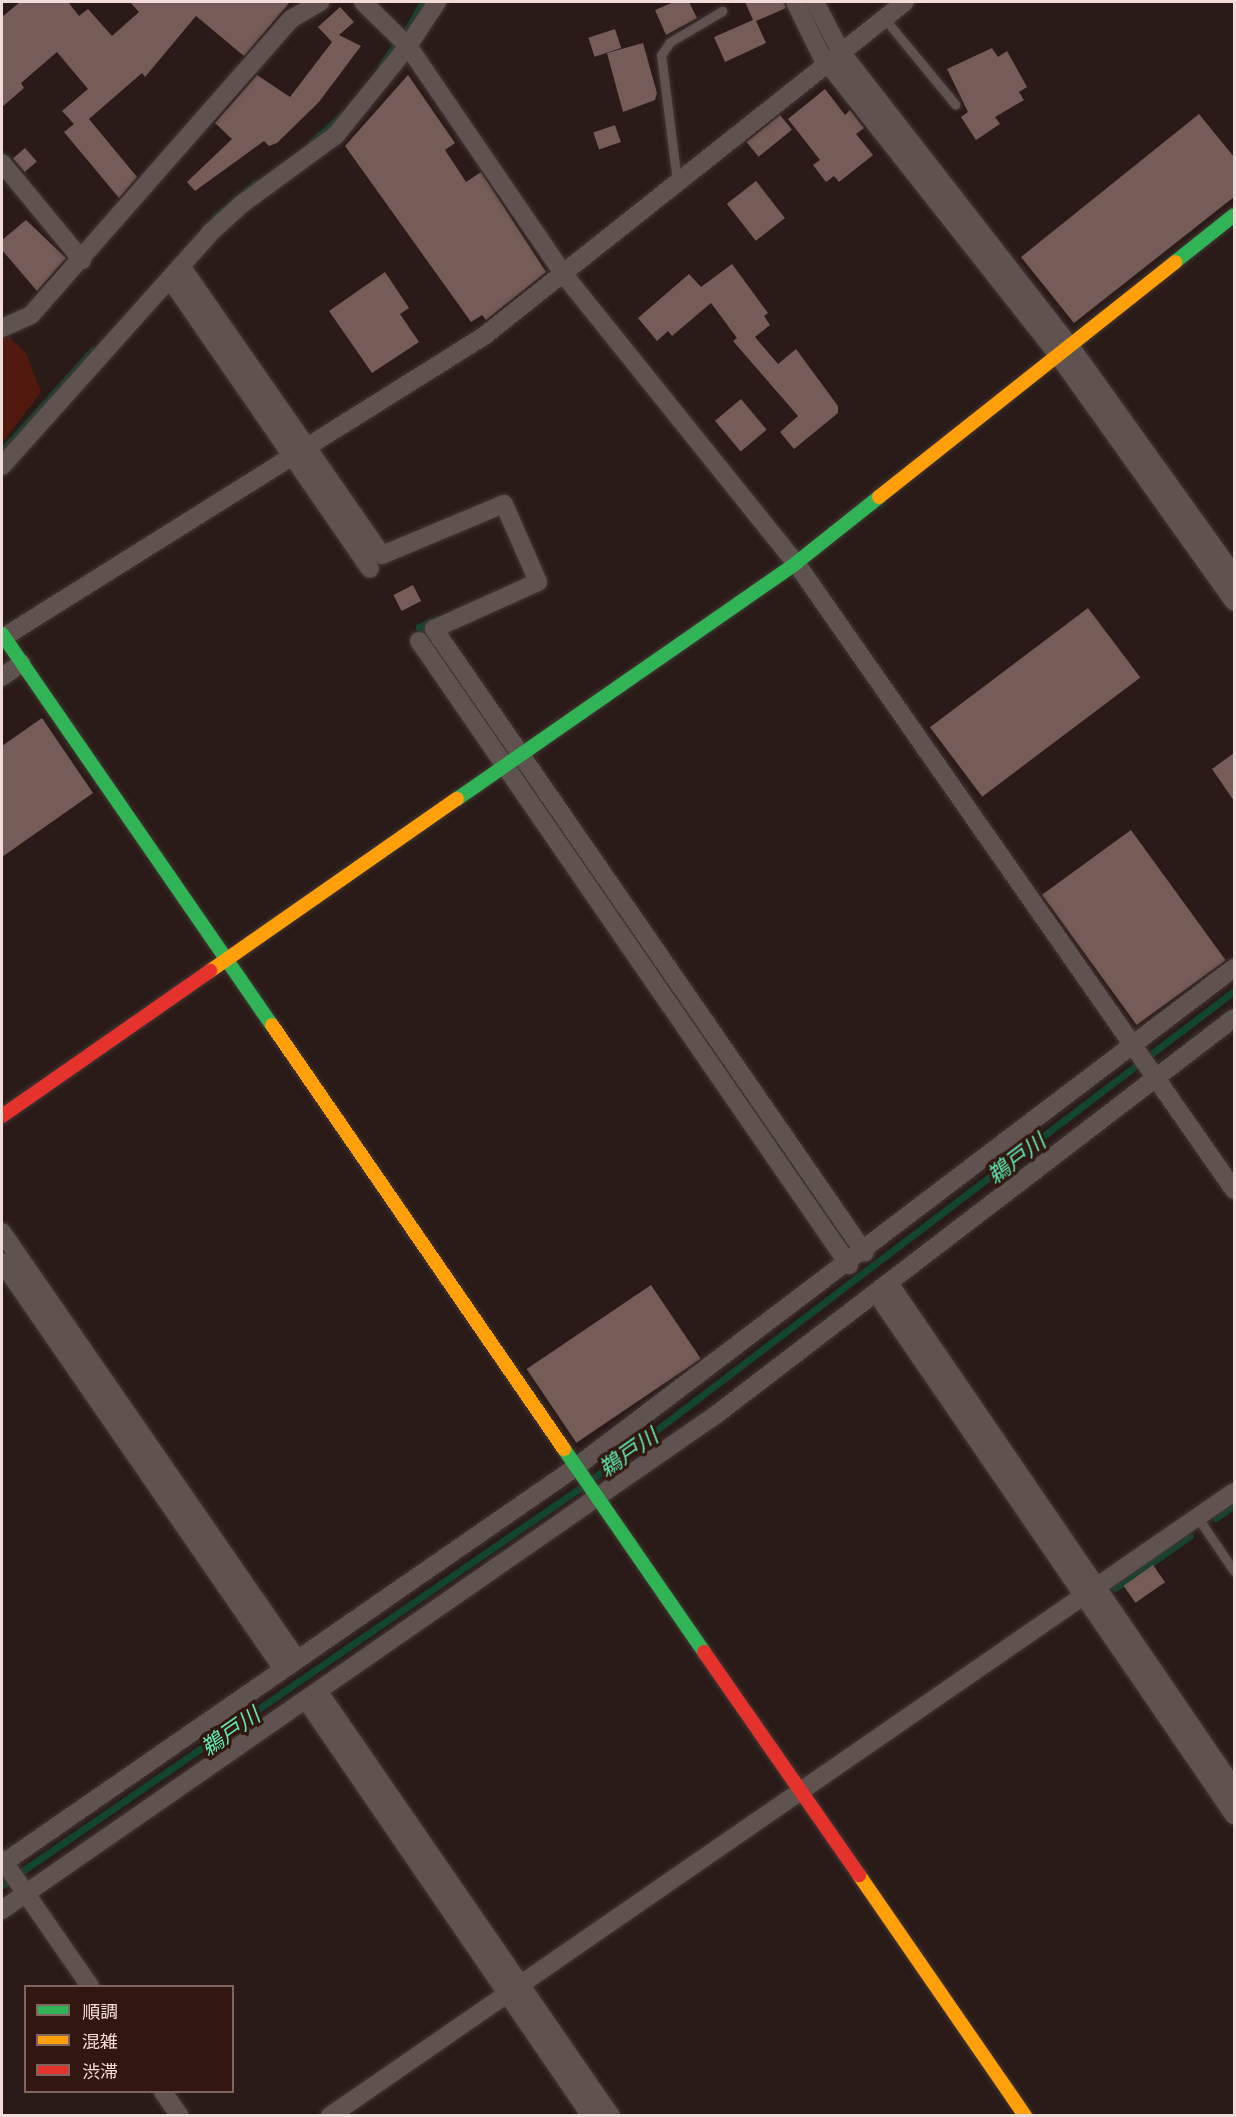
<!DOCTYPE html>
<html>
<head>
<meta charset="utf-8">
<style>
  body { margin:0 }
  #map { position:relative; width:1236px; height:2117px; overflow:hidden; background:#2a1b18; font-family:Commissioner,"Noto Sans JP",sans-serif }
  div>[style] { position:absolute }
  .green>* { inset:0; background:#52190f }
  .stream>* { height:7px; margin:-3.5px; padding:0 3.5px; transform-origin:3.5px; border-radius:3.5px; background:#124631 }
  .building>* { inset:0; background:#755c57; transform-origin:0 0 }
  .roads { filter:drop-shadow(0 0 2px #423633) drop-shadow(0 0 2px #423633) }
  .lane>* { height:9px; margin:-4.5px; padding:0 4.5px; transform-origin:4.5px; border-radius:4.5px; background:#5f524f }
  .street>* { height:18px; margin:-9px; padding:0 9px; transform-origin:9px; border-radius:9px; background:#5f524f }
  .fast>* { height:14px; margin:-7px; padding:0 7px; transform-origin:7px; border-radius:7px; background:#30b455 }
  .slow>* { height:14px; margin:-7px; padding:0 7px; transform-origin:7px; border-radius:7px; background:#ff9f0a }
  .jam>* { height:14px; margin:-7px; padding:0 7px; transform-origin:7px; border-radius:7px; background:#e5322d }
  span { translate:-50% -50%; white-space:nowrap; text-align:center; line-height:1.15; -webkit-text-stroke:6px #321610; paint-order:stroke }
  .water-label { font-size:22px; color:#5eebb0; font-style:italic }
  .frame { position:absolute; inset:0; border:3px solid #f1dcd8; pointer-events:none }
  .legend { position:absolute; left:24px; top:1985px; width:210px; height:108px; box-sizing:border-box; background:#321610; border:2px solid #7e6560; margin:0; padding:8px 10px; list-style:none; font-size:18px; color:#f1dcd8 }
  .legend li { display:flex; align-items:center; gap:12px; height:30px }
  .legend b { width:30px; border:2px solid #7e6560 }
</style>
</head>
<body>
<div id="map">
  <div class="green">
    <div style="clip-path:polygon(7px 335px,26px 353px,41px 392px,2px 443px,2px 336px)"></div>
  </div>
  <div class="stream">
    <div style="left:408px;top:28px;width:30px;rotate:-60deg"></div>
    <div style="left:381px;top:66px;width:24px;rotate:-55deg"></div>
    <div style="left:311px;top:143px;width:43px;rotate:-42.2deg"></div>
    <div style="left:214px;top:218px;width:55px;rotate:-39.8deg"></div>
    <div style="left:2px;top:451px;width:136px;rotate:-48deg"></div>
    <div style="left:429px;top:641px;width:17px;rotate:-126deg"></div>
    <div style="left:419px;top:627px;width:20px;rotate:-24deg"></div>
    <div style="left:525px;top:778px;width:574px;rotate:55.42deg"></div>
    <div style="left:2px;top:1248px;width:15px;rotate:58deg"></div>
    <div style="left:592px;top:1479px;width:806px;rotate:-37.24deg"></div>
    <div style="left:1216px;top:1518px;width:22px;rotate:-36deg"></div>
    <div style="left:1115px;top:1588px;width:91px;rotate:-34.7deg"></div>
    <div style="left:2px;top:1885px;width:705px;rotate:-34.48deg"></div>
  </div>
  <div class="building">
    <div style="clip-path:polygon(20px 2px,68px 2px,79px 16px,88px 9px,112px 36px,139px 12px,130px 2px,290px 2px,244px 56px,196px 16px,145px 77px,142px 73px,89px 119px,137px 177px,119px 198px,64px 132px,74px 124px,62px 111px,88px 89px,57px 52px,21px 83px,24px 88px,2px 107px,2px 17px)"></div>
    <div style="clip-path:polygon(674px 2px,689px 2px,697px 18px,666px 35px,655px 10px)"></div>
    <div style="clip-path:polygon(745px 2px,784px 2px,786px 8px,756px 21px,766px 43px,725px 62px,714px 37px,753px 20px)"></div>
    <div style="clip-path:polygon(340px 7px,354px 22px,339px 35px,361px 46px,319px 102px,277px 143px,269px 146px,264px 141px,195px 191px,187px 182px,232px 139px,215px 123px,257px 75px,290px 97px,332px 42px,318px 27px)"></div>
    <div style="left:615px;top:29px;width:20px;height:28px;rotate:72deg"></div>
    <div style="clip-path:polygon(643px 43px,657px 93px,655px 100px,623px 112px,607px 53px)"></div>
    <div style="clip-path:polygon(992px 48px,998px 57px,1007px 51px,1027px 87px,1019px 92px,1024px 100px,995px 117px,1000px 124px,976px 140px,961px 117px,968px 112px,947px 69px)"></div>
    <div style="clip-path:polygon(408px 75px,455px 143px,445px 150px,466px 182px,481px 172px,546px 272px,486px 320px,482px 315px,471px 322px,345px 146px)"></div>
    <div style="clip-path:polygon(825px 89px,845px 115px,850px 110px,864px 128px,856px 134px,873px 155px,839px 182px,834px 176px,826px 182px,813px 165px,820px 160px,788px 119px)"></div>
    <div style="clip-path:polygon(1199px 114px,1234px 157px,1234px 197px,1074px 323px,1021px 257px)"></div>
    <div style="left:780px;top:115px;width:19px;height:43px;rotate:51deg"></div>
    <div style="left:615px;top:125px;width:18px;height:23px;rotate:71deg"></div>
    <div style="left:25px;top:148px;width:18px;height:16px;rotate:49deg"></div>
    <div style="left:756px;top:181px;width:47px;height:37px;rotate:52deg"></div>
    <div style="clip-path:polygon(26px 220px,66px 258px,37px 291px,2px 250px,2px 240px)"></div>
    <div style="clip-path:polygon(732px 264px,768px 313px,764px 316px,770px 325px,755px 337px,778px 364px,796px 349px,838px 406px,838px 413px,794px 449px,780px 432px,798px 416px,733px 341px,737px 338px,711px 303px,672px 336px,668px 331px,657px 341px,638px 318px,689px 274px,701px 287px)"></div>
    <div style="clip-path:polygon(385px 272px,409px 308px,400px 314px,419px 342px,372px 373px,329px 311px)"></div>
    <div style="left:741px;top:399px;width:40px;height:34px;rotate:50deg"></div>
    <div style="left:413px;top:585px;width:18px;height:22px;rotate:63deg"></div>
    <div style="left:1088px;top:608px;width:87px;height:198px;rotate:53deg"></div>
    <div style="clip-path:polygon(42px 718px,93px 793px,2px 857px,2px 746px)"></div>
    <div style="clip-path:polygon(1234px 753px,1234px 801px,1212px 769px)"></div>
    <div style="left:1131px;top:830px;width:161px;height:110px;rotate:54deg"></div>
    <div style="left:651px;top:1285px;width:89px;height:150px;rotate:56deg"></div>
    <div style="left:1153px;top:1565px;width:21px;height:36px;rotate:55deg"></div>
  </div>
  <div class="roads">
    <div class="lane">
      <div style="left:884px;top:18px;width:112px;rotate:50.5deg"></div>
      <div style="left:677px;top:181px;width:127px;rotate:-97.2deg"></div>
      <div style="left:661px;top:55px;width:16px;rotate:-55deg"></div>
      <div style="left:670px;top:42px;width:61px;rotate:-30.8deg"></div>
      <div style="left:1198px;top:1518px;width:64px;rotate:55.8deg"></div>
    </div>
    <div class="street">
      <div style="left:363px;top:2px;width:63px;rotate:44.4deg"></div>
      <div style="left:408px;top:46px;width:278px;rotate:55.7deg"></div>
      <div style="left:565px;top:276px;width:368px;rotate:51.2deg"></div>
      <div style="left:796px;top:563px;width:765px;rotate:55.06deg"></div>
      <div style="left:795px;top:2px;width:59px;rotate:63.9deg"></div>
      <div style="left:821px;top:55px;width:382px;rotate:51.7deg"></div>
      <div style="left:1058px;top:355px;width:303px;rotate:54.5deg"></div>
      <div style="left:815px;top:2px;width:56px;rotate:62.5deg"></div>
      <div style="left:841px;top:52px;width:373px;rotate:52.1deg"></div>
      <div style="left:1070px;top:346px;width:282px;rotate:54.4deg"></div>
      <div style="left:2px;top:163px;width:126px;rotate:50.5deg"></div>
      <div style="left:181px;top:266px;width:352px;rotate:55.2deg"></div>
      <div style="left:382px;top:555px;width:132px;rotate:-22.7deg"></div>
      <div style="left:504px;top:504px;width:85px;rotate:66.4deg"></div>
      <div style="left:538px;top:582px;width:114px;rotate:155.7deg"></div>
      <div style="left:434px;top:629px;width:758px;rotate:55.37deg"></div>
      <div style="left:170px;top:279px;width:352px;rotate:55.4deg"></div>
      <div style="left:2px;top:328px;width:32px;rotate:-24deg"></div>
      <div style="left:31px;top:315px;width:394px;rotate:-48.7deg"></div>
      <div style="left:291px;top:19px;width:34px;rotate:-30deg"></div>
      <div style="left:2px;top:466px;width:312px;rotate:-48.2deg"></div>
      <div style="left:210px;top:233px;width:43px;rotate:-42.2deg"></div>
      <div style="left:242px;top:204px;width:117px;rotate:-36.3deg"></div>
      <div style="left:336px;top:135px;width:114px;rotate:-51deg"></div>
      <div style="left:408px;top:46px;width:53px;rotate:-56.6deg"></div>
      <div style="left:4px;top:637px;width:567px;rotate:-32.09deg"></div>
      <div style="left:484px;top:336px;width:537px;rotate:-38.43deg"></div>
      <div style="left:419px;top:641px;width:758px;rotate:55.43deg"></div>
      <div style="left:2px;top:677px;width:24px;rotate:-35deg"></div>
      <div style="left:2px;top:1232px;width:519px;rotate:55.36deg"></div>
      <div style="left:2px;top:1262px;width:495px;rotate:55.4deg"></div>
      <div style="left:889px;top:1283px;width:612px;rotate:55.66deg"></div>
      <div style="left:876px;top:1293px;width:633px;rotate:55.56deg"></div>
      <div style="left:319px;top:1692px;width:515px;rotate:55.45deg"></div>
      <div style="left:306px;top:1700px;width:504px;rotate:55.59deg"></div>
      <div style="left:2px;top:1859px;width:155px;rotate:55.3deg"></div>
      <div style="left:2px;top:1864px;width:698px;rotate:-34.67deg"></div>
      <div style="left:576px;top:1467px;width:826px;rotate:-37.18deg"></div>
      <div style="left:2px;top:1910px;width:870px;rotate:-34.75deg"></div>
      <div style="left:717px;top:1414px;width:651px;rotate:-37.45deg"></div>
      <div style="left:163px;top:2092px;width:29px;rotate:55deg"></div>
      <div style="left:330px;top:2116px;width:1098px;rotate:-34.62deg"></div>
    </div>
    <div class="fast">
      <div style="left:1175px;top:262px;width:75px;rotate:-38.5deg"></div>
      <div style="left:2px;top:634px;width:475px;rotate:55.4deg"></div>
      <div style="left:457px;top:799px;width:413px;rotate:-34.8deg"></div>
      <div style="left:796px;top:563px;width:106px;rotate:-38.5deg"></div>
      <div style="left:564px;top:1449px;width:247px;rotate:55.4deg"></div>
    </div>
    <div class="slow">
      <div style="left:879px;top:497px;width:378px;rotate:-38.4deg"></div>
      <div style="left:210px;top:971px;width:301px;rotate:-34.9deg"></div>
      <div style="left:272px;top:1025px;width:515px;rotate:55.45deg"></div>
      <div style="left:859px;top:1875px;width:293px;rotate:55.4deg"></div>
    </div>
    <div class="jam">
      <div style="left:2px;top:1116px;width:254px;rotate:-34.9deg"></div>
      <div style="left:704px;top:1652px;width:272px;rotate:55.2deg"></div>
    </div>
  </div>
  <div class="water-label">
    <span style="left:1016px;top:1158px;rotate:-37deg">鵜戸川</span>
    <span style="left:628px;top:1452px;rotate:-35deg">鵜戸川</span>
    <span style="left:230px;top:1731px;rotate:-35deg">鵜戸川</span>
  </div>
  <div class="frame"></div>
  <ul class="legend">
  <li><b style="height:8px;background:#30b455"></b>順調</li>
  <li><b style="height:8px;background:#ff9f0a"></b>混雑</li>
  <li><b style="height:8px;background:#e5322d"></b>渋滞</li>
  </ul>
</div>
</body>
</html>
